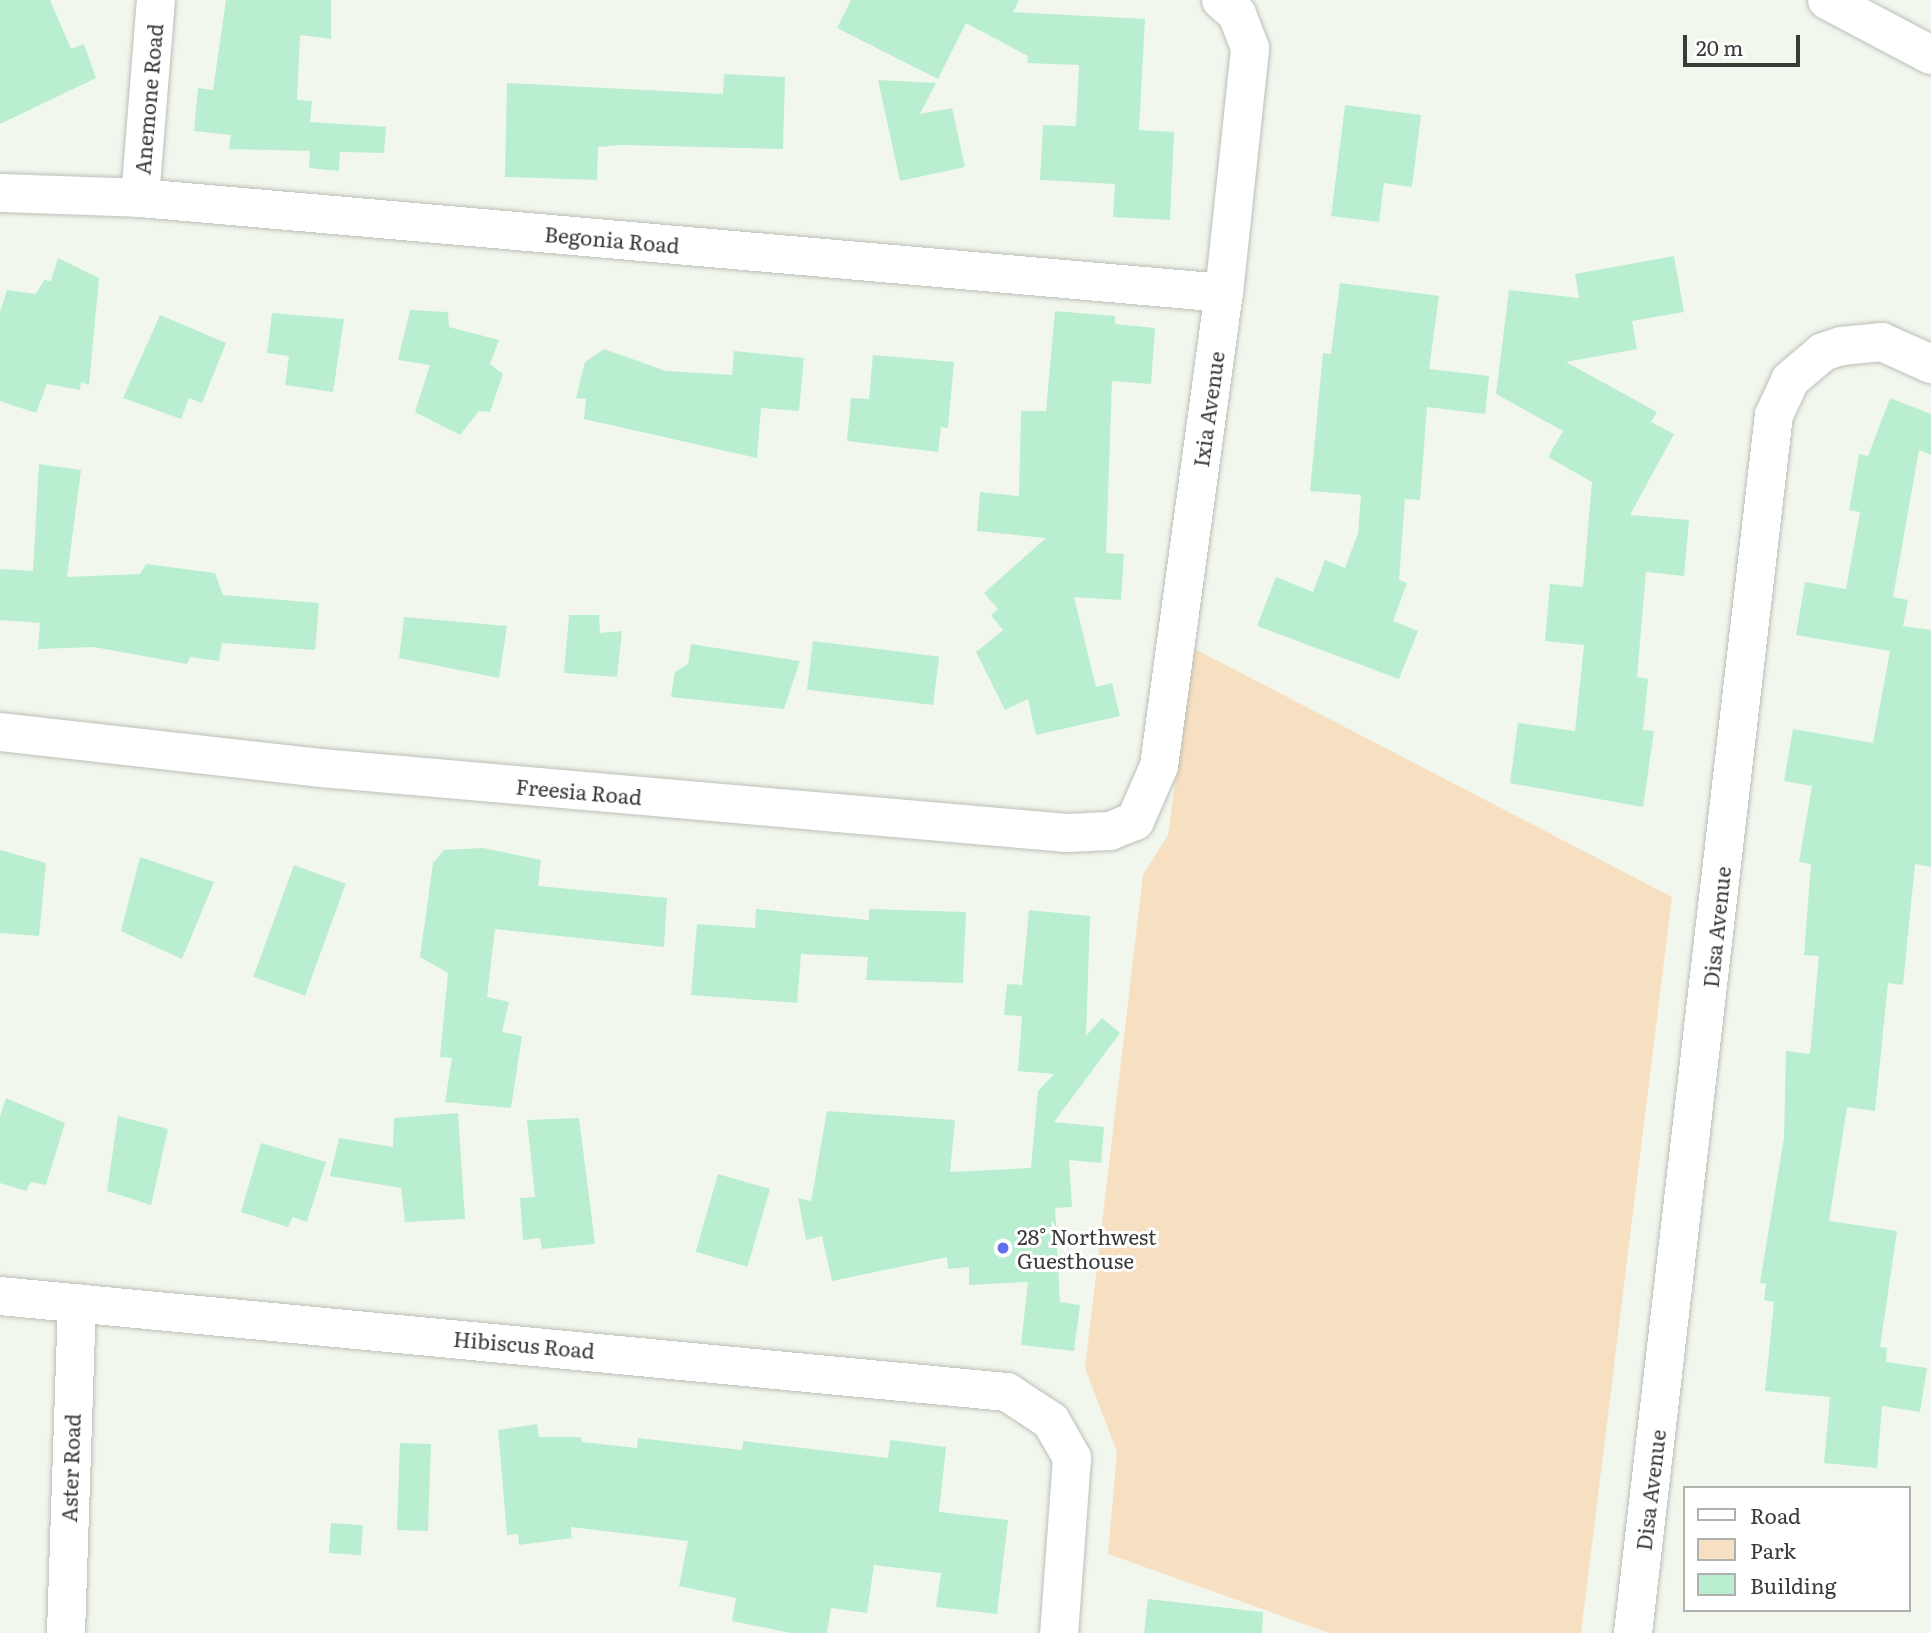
<!DOCTYPE html>
<html>
<head>
<meta charset="utf-8">
<style>
  body { margin:0 }
  #map { position:relative; width:1931px; height:1633px; overflow:hidden; background:#f2f7ee; font-family:Literata,serif }
  div>[style] { position:absolute }
  .green>* { inset:0; background:#f7e0c2 }
  .building>* { inset:0; background:#b9eed1; transform-origin:0 0 }
  .roads { filter:drop-shadow(0 0 2px #bbbfb7) drop-shadow(0 0 2px #bbbfb7) }
  .street>* { height:38px; margin:-19px; padding:0 19px; transform-origin:19px; border-radius:19px; background:#fff }
  .dots>* { width:19px; height:19px; translate:-50% -50%; box-sizing:border-box; border:4px solid #fff; border-radius:50% }
  span { translate:-50% -50%; white-space:nowrap; text-align:center; line-height:1.15; -webkit-text-stroke:6px #fff; paint-order:stroke }
  .street-label { font-size:21px; color:#393b37 }
  .poi-label { font-size:21px; color:#393b37 }
  .left { translate:0 -50%; text-align:left }
  .legend { position:absolute; left:1683px; top:1486px; width:228px; height:126px; box-sizing:border-box; background:#fff; border:2px solid #b0b1af; margin:0; padding:9px 12px; list-style:none; font-size:21px; color:#393b37 }
  .legend li { display:flex; align-items:center; gap:14px; height:35px }
  .legend b { width:35px; border:2px solid #b0b1af }
  .scale { position:absolute; left:1683px; top:35px; width:117px; height:32px; box-sizing:border-box; border:4px solid #393b37; border-top:0; padding-left:9px; font-size:21px; line-height:24px; white-space:nowrap; color:#393b37; -webkit-text-stroke:5px #fff; paint-order:stroke }
</style>
</head>
<body>
<div id="map">
  <div class="green">
    <div style="clip-path:polygon(1193px 648px,1672px 897px,1581px 1633px,1329px 1633px,1108px 1554px,1117px 1452px,1085px 1368px,1143px 875px,1168px 835px)"></div>
  </div>
  <div class="building">
    <div style="clip-path:polygon(0 0,50px 0,71px 49px,84px 44px,96px 78px,0 124px)"></div>
    <div style="clip-path:polygon(226px 0,331px 0,331px 39px,300px 35px,297px 100px,312px 101px,310px 122px,386px 127px,384px 153px,340px 152px,339px 171px,309px 168px,310px 151px,229px 149px,231px 135px,194px 131px,198px 88px,213px 90px)"></div>
    <div style="clip-path:polygon(851px 0,1019px 0,1013px 12px,1145px 19px,1139px 130px,1174px 132px,1170px 220px,1113px 217px,1115px 184px,1040px 180px,1043px 125px,1076px 126px,1079px 65px,1027px 63px,1028px 56px,966px 23px,938px 79px,837px 28px)"></div>
    <div style="clip-path:polygon(724px 74px,785px 77px,783px 149px,621px 145px,598px 147px,597px 180px,505px 177px,507px 83px,723px 94px)"></div>
    <div style="clip-path:polygon(878px 80px,936px 83px,920px 114px,952px 108px,965px 167px,900px 181px)"></div>
    <div style="clip-path:polygon(1345px 105px,1421px 115px,1412px 187px,1384px 183px,1379px 222px,1331px 216px)"></div>
    <div style="clip-path:polygon(1674px 256px,1684px 312px,1632px 321px,1637px 349px,1566px 362px,1657px 412px,1651px 422px,1674px 434px,1630px 515px,1689px 520px,1684px 576px,1646px 572px,1637px 677px,1648px 679px,1643px 730px,1654px 731px,1643px 807px,1510px 783px,1518px 723px,1575px 731px,1584px 645px,1545px 641px,1550px 584px,1583px 587px,1592px 482px,1548px 457px,1563px 431px,1496px 394px,1509px 290px,1579px 298px,1575px 274px)"></div>
    <div style="clip-path:polygon(58px 258px,99px 278px,89px 385px,81px 382px,80px 390px,47px 384px,36px 413px,0 401px,0 312px,7px 290px,36px 294px,44px 280px,51px 281px)"></div>
    <div style="clip-path:polygon(1340px 283px,1439px 296px,1429px 369px,1489px 376px,1485px 414px,1427px 407px,1420px 500px,1405px 499px,1399px 580px,1407px 583px,1393px 621px,1418px 631px,1399px 679px,1257px 626px,1276px 577px,1313px 592px,1325px 560px,1345px 568px,1358px 533px,1361px 495px,1310px 491px,1323px 353px,1331px 354px)"></div>
    <div style="clip-path:polygon(410px 310px,448px 312px,449px 327px,499px 340px,490px 364px,503px 374px,490px 412px,479px 411px,460px 435px,415px 412px,430px 365px,398px 360px)"></div>
    <div style="clip-path:polygon(1055px 311px,1115px 316px,1115px 324px,1155px 328px,1151px 384px,1112px 381px,1106px 553px,1124px 554px,1121px 600px,1074px 597px,1096px 687px,1112px 683px,1120px 716px,1036px 735px,1028px 699px,1005px 710px,976px 652px,1003px 630px,991px 615px,998px 609px,984px 593px,1046px 538px,977px 531px,980px 492px,1019px 496px,1021px 411px,1046px 411px)"></div>
    <div style="clip-path:polygon(272px 313px,344px 319px,333px 392px,285px 385px,289px 356px,267px 353px)"></div>
    <div style="clip-path:polygon(160px 315px,226px 343px,202px 403px,189px 398px,181px 419px,123px 398px)"></div>
    <div style="clip-path:polygon(604px 349px,666px 371px,732px 375px,734px 351px,804px 358px,799px 411px,761px 408px,757px 458px,584px 419px,586px 399px,576px 398px,585px 362px)"></div>
    <div style="clip-path:polygon(873px 355px,954px 362px,948px 428px,941px 427px,938px 452px,847px 441px,851px 398px,869px 399px)"></div>
    <div style="clip-path:polygon(1890px 398px,1931px 414px,1931px 455px,1919px 450px,1893px 597px,1908px 600px,1903px 626px,1931px 630px,1931px 867px,1915px 864px,1903px 985px,1888px 983px,1875px 1111px,1847px 1107px,1829px 1221px,1897px 1231px,1880px 1347px,1887px 1348px,1886px 1362px,1927px 1368px,1920px 1412px,1882px 1406px,1877px 1468px,1824px 1463px,1830px 1397px,1765px 1391px,1774px 1302px,1764px 1300px,1766px 1284px,1760px 1283px,1784px 1138px,1786px 1051px,1810px 1054px,1819px 956px,1804px 955px,1811px 864px,1799px 862px,1812px 786px,1784px 781px,1793px 729px,1873px 743px,1890px 651px,1796px 635px,1805px 582px,1846px 589px,1860px 512px,1849px 510px,1859px 454px,1868px 456px)"></div>
    <div style="clip-path:polygon(39px 464px,81px 470px,67px 577px,140px 574px,146px 564px,215px 573px,223px 595px,319px 603px,315px 650px,222px 643px,219px 661px,190px 657px,187px 664px,94px 647px,38px 649px,40px 623px,0 620px,0 569px,33px 571px)"></div>
    <div style="clip-path:polygon(569px 615px,599px 615px,600px 633px,622px 631px,617px 677px,564px 673px)"></div>
    <div style="clip-path:polygon(404px 617px,507px 626px,499px 678px,399px 658px)"></div>
    <div style="left:813px;top:641px;width:127px;height:49px;rotate:7deg"></div>
    <div style="clip-path:polygon(691px 644px,800px 661px,784px 709px,671px 697px,675px 672px,688px 664px)"></div>
    <div style="clip-path:polygon(483px 848px,541px 860px,538px 886px,667px 898px,664px 947px,495px 929px,487px 997px,509px 1002px,502px 1032px,522px 1036px,511px 1108px,445px 1102px,452px 1058px,440px 1057px,448px 973px,420px 957px,433px 863px,444px 850px)"></div>
    <div style="clip-path:polygon(0 850px,46px 863px,39px 936px,0 933px)"></div>
    <div style="clip-path:polygon(140px 857px,214px 882px,182px 959px,121px 931px)"></div>
    <div style="left:294px;top:865px;width:55px;height:119px;rotate:20deg"></div>
    <div style="clip-path:polygon(756px 909px,869px 920px,869px 909px,966px 912px,963px 983px,866px 980px,868px 957px,801px 954px,797px 1003px,691px 995px,697px 924px,755px 928px)"></div>
    <div style="clip-path:polygon(1029px 910px,1090px 916px,1086px 1036px,1102px 1018px,1120px 1033px,1054px 1122px,1104px 1127px,1101px 1163px,1069px 1160px,1072px 1207px,1055px 1208px,1060px 1302px,1080px 1305px,1074px 1351px,1021px 1345px,1028px 1282px,969px 1285px,969px 1267px,948px 1269px,947px 1257px,832px 1281px,822px 1236px,806px 1240px,798px 1198px,811px 1201px,827px 1111px,955px 1120px,950px 1172px,1031px 1168px,1038px 1091px,1054px 1074px,1018px 1071px,1022px 1016px,1004px 1015px,1007px 984px,1022px 985px)"></div>
    <div style="clip-path:polygon(6px 1098px,65px 1123px,46px 1185px,31px 1182px,26px 1191px,0 1183px,0 1117px)"></div>
    <div style="clip-path:polygon(458px 1113px,465px 1219px,405px 1222px,401px 1188px,330px 1176px,339px 1138px,393px 1147px,394px 1118px)"></div>
    <div style="clip-path:polygon(118px 1116px,168px 1129px,151px 1205px,107px 1191px)"></div>
    <div style="clip-path:polygon(579px 1118px,595px 1244px,542px 1249px,540px 1238px,523px 1240px,520px 1198px,535px 1197px,527px 1120px)"></div>
    <div style="clip-path:polygon(261px 1143px,326px 1162px,307px 1222px,293px 1217px,288px 1227px,241px 1212px)"></div>
    <div style="left:718px;top:1174px;width:54px;height:81px;rotate:16deg"></div>
    <div style="clip-path:polygon(537px 1424px,539px 1437px,581px 1437px,582px 1442px,637px 1448px,638px 1438px,742px 1450px,743px 1441px,888px 1458px,890px 1440px,946px 1447px,939px 1512px,1008px 1520px,997px 1614px,936px 1607px,941px 1573px,874px 1565px,867px 1613px,831px 1608px,827px 1633px,791px 1633px,732px 1621px,736px 1598px,679px 1586px,688px 1541px,571px 1527px,572px 1538px,519px 1545px,518px 1534px,507px 1535px,498px 1430px)"></div>
    <div style="left:400px;top:1443px;width:31px;height:87px;rotate:2deg"></div>
    <div style="left:331px;top:1523px;width:32px;height:30px;rotate:4deg"></div>
    <div style="clip-path:polygon(1148px 1599px,1263px 1612px,1262px 1633px,1144px 1633px)"></div>
  </div>
  <div class="roads">
    <div class="street">
      <div style="left:1827px;top:0;width:118px;rotate:27.9deg"></div>
      <div style="left:0;top:193px;width:140px;rotate:2deg"></div>
      <div style="left:140px;top:198px;width:1088px;rotate:5.01deg"></div>
      <div style="left:140px;top:198px;width:199px;rotate:-85.4deg"></div>
      <div style="left:0;top:732px;width:323px;rotate:6.4deg"></div>
      <div style="left:321px;top:768px;width:749px;rotate:4.98deg"></div>
      <div style="left:1067px;top:833px;width:43px;rotate:-2.7deg"></div>
      <div style="left:1110px;top:831px;width:27px;rotate:-22deg"></div>
      <div style="left:1135px;top:821px;width:60px;rotate:-66.4deg"></div>
      <div style="left:1159px;top:766px;width:477px;rotate:-82.2deg"></div>
      <div style="left:1224px;top:293px;width:246px;rotate:-83.9deg"></div>
      <div style="left:1250px;top:48px;width:36px;rotate:-111deg"></div>
      <div style="left:1237px;top:14px;width:21px;rotate:-139deg"></div>
      <div style="left:0;top:1296px;width:1012px;rotate:5.45deg"></div>
      <div style="left:1007px;top:1392px;width:53px;rotate:33.4deg"></div>
      <div style="left:1051px;top:1421px;width:43px;rotate:60.4deg"></div>
      <div style="left:1072px;top:1458px;width:175px;rotate:94.2deg"></div>
      <div style="left:66px;top:1633px;width:330px;rotate:-88.1deg"></div>
      <div style="left:1633px;top:1633px;width:1226px;rotate:-83.4deg"></div>
      <div style="left:1774px;top:415px;width:38px;rotate:-65deg"></div>
      <div style="left:1790px;top:380px;width:43px;rotate:-40.3deg"></div>
      <div style="left:1823px;top:352px;width:19px;rotate:-18deg"></div>
      <div style="left:1841px;top:346px;width:41px;rotate:-5.6deg"></div>
      <div style="left:1882px;top:342px;width:54px;rotate:24.2deg"></div>
    </div>
  </div>
  <div class="dots">
    <div style="left:1003px;top:1248px;background:#6070e8"></div>
  </div>
  <div class="street-label">
    <span style="left:148px;top:99px;rotate:-85deg">Anemone Road</span>
    <span style="left:612px;top:239px;rotate:5deg">Begonia Road</span>
    <span style="left:1208px;top:409px;rotate:-82deg">Ixia Avenue</span>
    <span style="left:579px;top:791px;rotate:5deg">Freesia Road</span>
    <span style="left:1716px;top:927px;rotate:-84deg">Disa Avenue</span>
    <span style="left:524px;top:1344px;rotate:5deg">Hibiscus Road</span>
    <span style="left:70px;top:1468px;rotate:-88deg">Aster Road</span>
    <span style="left:1650px;top:1490px;rotate:-83deg">Disa Avenue</span>
  </div>
  <div class="poi-label">
    <span class="left" style="left:1017px;top:1248px">28° Northwest<br>Guesthouse</span>
  </div>
  <ul class="legend">
  <li><b style="height:9px;background:#fff"></b>Road</li>
  <li><b style="height:19px;background:#f7e0c2"></b>Park</li>
  <li><b style="height:19px;background:#b9eed1"></b>Building</li>
  </ul>
  <div class="scale">20 m</div>
</div>
</body>
</html>
